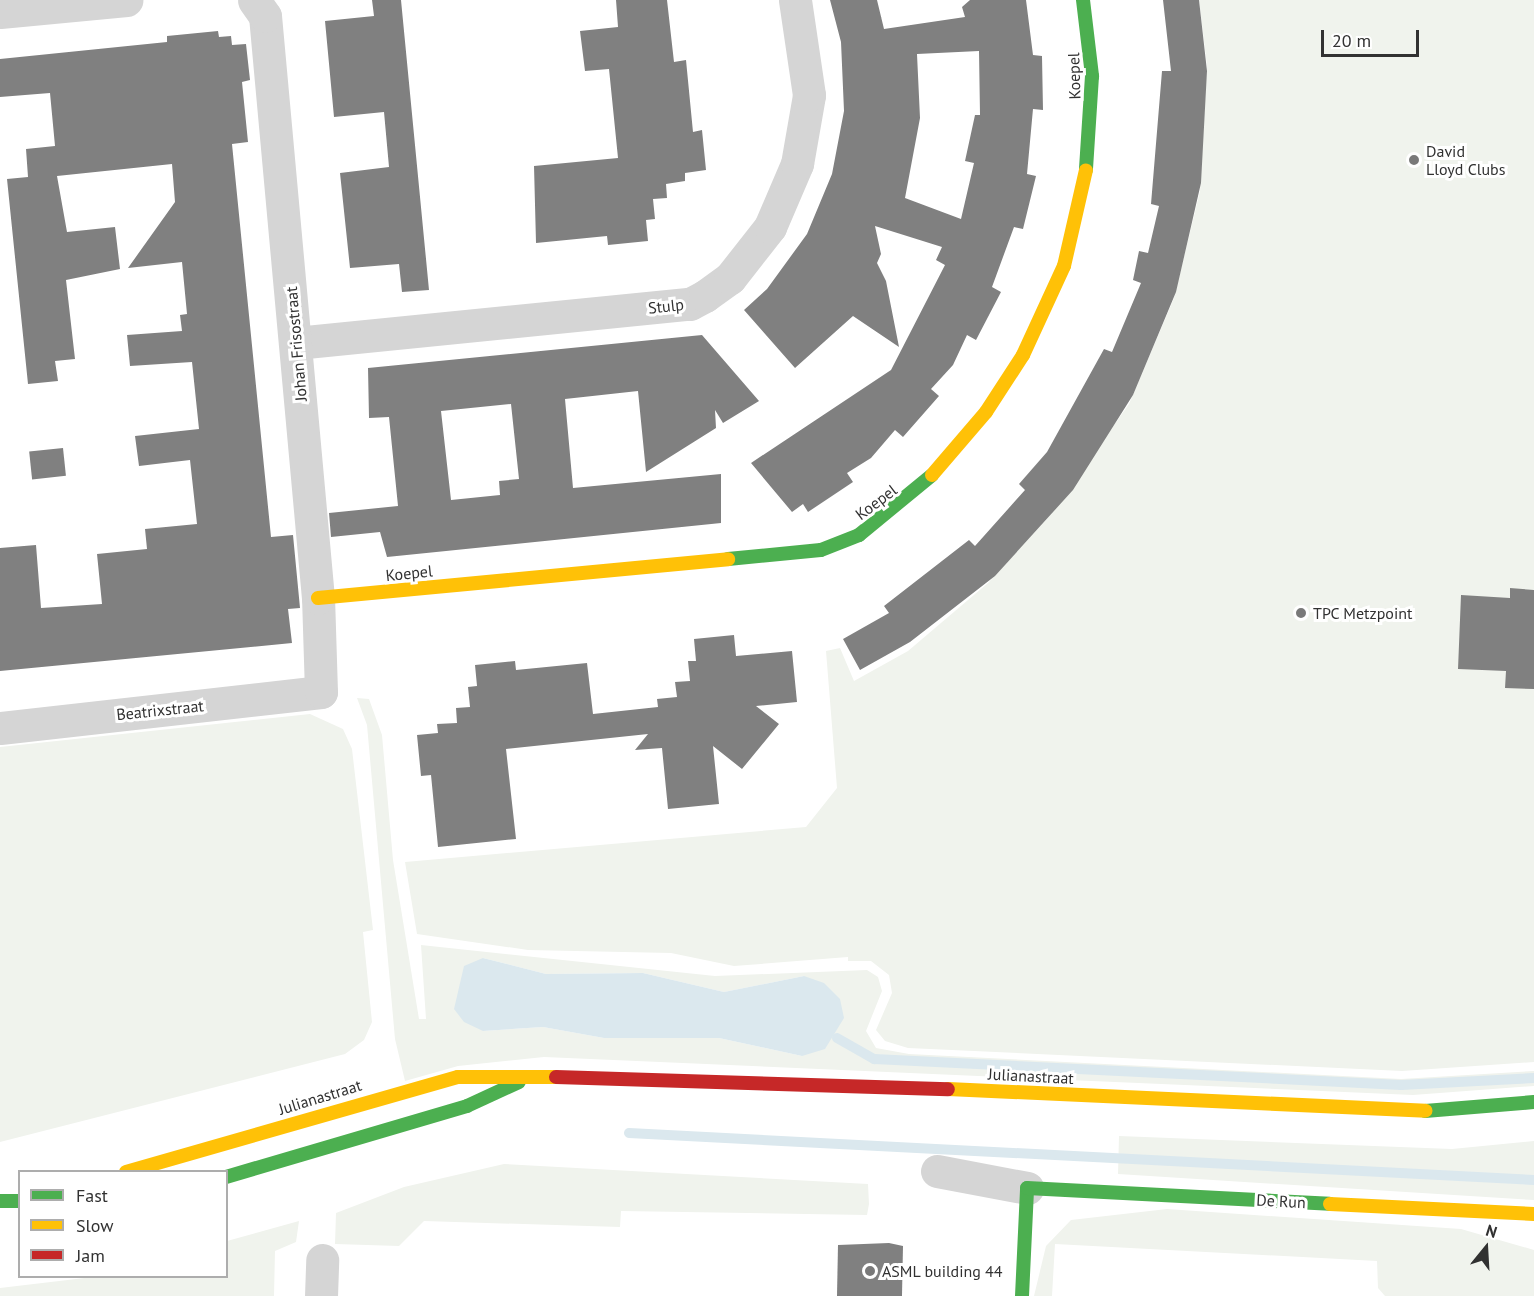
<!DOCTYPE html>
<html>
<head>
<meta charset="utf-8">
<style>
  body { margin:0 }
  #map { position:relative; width:1534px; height:1296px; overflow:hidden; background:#fff; font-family:"PT Sans",sans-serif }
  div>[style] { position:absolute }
  .green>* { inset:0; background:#f0f3ed }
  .water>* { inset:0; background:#dbe8ee }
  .stream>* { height:10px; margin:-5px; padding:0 5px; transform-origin:5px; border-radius:5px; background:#dbe8ee }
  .building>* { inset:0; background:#808080; transform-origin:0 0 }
  .street>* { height:33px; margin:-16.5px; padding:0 16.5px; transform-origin:16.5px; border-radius:16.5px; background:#d5d5d5 }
  .fast>* { height:14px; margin:-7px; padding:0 7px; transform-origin:7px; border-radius:7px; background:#4caf50 }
  .slow>* { height:14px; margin:-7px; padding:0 7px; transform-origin:7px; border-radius:7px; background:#ffc107 }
  .jam>* { height:14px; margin:-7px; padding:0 7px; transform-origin:7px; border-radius:7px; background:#c62828 }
  .dots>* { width:16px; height:16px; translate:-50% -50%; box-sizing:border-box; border:3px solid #fff; border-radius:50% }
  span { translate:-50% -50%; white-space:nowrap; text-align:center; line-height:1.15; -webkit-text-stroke:6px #fff; paint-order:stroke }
  .street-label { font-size:16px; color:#313131 }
  .poi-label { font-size:16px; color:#313131 }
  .left { translate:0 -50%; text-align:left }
  .legend { position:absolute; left:18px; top:1170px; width:210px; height:108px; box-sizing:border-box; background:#fff; border:2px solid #adadad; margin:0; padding:8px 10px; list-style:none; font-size:18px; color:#313131 }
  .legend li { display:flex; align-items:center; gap:12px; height:30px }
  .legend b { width:30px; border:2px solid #adadad }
  .north { position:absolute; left:1456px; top:1218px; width:60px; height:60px; -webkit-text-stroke:4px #fff; paint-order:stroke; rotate:18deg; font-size:16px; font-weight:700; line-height:24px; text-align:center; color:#313131 }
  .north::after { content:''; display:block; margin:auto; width:21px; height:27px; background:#313131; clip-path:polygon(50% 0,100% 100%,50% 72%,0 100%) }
  .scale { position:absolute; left:1321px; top:30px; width:98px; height:27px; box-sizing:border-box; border:3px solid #313131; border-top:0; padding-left:8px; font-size:18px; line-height:21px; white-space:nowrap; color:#313131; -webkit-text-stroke:4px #fff; paint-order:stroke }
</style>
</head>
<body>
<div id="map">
  <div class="green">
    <div style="clip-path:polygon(1199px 0,1534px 0,1534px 1062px,1402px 1071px,908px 1048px,885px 1041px,876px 1030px,892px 993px,889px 975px,871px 961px,848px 961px,848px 957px,734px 966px,671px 953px,528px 950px,417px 934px,405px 862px,806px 827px,837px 788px,826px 651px,840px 648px,854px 681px,908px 651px,988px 583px,1046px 520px,1129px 404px,1174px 298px,1200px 191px,1207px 66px)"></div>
    <div style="clip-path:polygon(evenodd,357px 698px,369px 699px,382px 735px,393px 860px,419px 1019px,426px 1019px,421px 945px,715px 976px,867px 970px,878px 977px,882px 991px,866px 1031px,876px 1048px,909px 1054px,1401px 1079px,1534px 1071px,1534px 1086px,1413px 1095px,544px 1057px,458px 1066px,405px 1081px,395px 1039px,367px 725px,357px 698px,483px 958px,546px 974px,643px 973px,724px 992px,804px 976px,802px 1056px,719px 1038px,604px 1038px,543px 1027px,483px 1031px,483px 958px)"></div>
    <div style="clip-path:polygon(310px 714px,343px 729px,352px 749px,373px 930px,363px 932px,372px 1022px,364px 1040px,345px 1054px,0 1142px,0 747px)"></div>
    <div style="clip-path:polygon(1119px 1136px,1452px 1149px,1534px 1141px,1534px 1200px,1118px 1174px)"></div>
    <div style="clip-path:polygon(504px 1164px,868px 1184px,869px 1204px,867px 1215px,621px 1211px,620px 1227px,424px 1221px,399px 1246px,335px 1244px,336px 1213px,404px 1187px)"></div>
    <div style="clip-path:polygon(1167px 1209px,1461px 1229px,1534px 1250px,1534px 1296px,1385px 1296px,1378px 1288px,1377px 1261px,1055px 1244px,1052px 1296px,1034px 1296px,1046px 1246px,1071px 1220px)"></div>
    <div style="clip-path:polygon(299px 1221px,296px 1242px,275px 1251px,274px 1296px,0 1296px,0 1288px,93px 1277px,226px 1276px,227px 1241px)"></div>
  </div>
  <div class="water">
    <div style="clip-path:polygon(483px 958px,546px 974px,643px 973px,724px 992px,804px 976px,824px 983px,840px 999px,844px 1018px,825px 1049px,802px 1056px,719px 1038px,604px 1038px,543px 1027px,483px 1031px,464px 1022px,454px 1009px,464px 966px)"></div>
  </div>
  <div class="stream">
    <div style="left:837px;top:1038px;width:43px;rotate:29.6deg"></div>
    <div style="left:874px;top:1059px;width:528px;rotate:2.82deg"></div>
    <div style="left:1401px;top:1085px;width:133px;rotate:-3deg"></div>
    <div style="left:629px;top:1133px;width:906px;rotate:2.97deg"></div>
  </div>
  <div class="building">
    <div style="clip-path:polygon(372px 0,401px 0,429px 290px,402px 292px,399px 264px,350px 268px,340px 173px,389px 167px,384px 112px,334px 117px,325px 21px,374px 16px)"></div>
    <div style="clip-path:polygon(616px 0,667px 0,674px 62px,686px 60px,693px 132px,702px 130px,706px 170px,685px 173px,685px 181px,666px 184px,667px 198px,653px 199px,655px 219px,646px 220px,648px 241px,608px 245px,607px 236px,536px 243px,534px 166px,618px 158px,609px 69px,585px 71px,580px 31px,618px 27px)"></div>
    <div style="clip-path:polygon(evenodd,830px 0,877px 0,884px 29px,965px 17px,962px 7px,970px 0,1026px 0,1033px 55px,1042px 56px,1043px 110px,1033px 109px,1027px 174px,1036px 176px,1023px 229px,1014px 227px,992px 287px,1001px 292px,976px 340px,967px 335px,953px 365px,931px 389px,939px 396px,903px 437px,895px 430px,871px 458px,847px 473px,853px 482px,808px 512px,803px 504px,792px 512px,751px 463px,891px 370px,945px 265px,936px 260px,942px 247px,875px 226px,881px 254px,877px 263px,886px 281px,899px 347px,853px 316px,795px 368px,744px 310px,767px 289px,807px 234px,832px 174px,844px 111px,841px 42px,830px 0,979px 51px,980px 115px,975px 115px,965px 161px,974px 163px,961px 219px,905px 198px,920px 118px,917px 54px,979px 51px)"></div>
    <div style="clip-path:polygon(1163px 0,1199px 0,1207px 71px,1201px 183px,1176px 292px,1133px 395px,1073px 490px,995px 576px,910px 642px,860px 670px,843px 639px,889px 613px,884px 606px,969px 540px,975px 546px,1025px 490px,1019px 484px,1047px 452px,1104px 349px,1112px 352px,1141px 283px,1133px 280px,1139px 251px,1148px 253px,1159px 206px,1151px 204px,1162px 71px,1171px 71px)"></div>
    <div style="clip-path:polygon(218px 31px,219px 37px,231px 36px,232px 45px,246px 44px,250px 80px,242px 82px,248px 142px,232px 144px,271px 537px,293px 535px,300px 608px,288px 609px,292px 643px,0 671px,0 548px,36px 545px,41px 608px,102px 604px,97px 554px,147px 549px,145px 529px,197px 524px,190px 460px,139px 466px,135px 436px,199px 429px,192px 362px,130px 366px,127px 335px,182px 331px,180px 315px,187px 314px,182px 262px,128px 268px,175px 202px,172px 164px,57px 176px,67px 232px,115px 227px,120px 269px,66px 280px,75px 359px,55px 361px,58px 381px,28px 384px,7px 179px,28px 177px,26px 149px,55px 146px,50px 93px,0 97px,0 59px,167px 42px,167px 36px)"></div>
    <div style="clip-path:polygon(evenodd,702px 335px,759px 401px,723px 423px,715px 410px,716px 428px,646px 472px,638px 391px,565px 399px,573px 488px,721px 474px,721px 523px,387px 557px,380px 532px,331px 537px,329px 513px,398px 506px,389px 417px,369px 418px,368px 368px,702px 335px,511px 404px,519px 479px,499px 481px,500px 495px,451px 500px,441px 411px,511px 404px)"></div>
    <div style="left:63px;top:448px;width:28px;height:34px;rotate:84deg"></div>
    <div style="clip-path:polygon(1510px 588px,1534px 590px,1534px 689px,1505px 688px,1506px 671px,1458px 669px,1461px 595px,1510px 598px)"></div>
    <div style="clip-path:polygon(734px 635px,736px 656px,792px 651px,797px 702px,756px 706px,779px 724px,742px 769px,713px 746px,719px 804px,668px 809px,662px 748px,635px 750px,648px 734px,506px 749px,516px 839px,438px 847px,431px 775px,421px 776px,417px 735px,438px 733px,437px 724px,457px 723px,456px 708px,470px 707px,468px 687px,477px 686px,475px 665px,515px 661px,516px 670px,587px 663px,593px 714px,658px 707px,657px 699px,677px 697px,675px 682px,690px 681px,688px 661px,696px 661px,694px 639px)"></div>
    <div style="clip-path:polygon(889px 1243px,903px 1246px,902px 1296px,837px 1296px,838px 1245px)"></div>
  </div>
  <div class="street">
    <div style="left:0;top:12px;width:127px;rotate:-5.4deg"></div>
    <div style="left:296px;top:343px;width:396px;rotate:-5.7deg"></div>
    <div style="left:690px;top:304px;width:17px;rotate:-28deg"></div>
    <div style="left:705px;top:296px;width:31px;rotate:-36deg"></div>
    <div style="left:730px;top:278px;width:65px;rotate:-51.9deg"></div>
    <div style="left:770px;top:227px;width:69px;rotate:-66.8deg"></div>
    <div style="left:797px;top:164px;width:70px;rotate:-80.1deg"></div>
    <div style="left:809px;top:95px;width:96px;rotate:-98.4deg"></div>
    <div style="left:0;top:728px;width:323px;rotate:-6.4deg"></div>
    <div style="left:321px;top:692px;width:94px;rotate:-91.8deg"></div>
    <div style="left:318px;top:598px;width:584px;rotate:-95.2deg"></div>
    <div style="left:265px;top:16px;width:19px;rotate:-125deg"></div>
    <div style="left:937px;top:1171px;width:92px;rotate:10.7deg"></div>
    <div style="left:321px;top:1296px;width:36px;rotate:-88deg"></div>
  </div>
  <div class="fast">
    <div style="left:1083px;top:0;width:77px;rotate:83.2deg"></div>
    <div style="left:1092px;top:76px;width:94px;rotate:93.7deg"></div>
    <div style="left:728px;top:559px;width:93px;rotate:-5.5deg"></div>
    <div style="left:821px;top:550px;width:41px;rotate:-21.5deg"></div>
    <div style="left:859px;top:535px;width:94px;rotate:-39.4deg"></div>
    <div style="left:1425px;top:1111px;width:109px;rotate:-4.7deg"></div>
    <div style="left:226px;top:1177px;width:251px;rotate:-16.4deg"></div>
    <div style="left:467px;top:1106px;width:57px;rotate:-24.8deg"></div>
    <div style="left:0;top:1201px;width:20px"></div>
    <div style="left:1022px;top:1296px;width:108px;rotate:-87.3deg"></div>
    <div style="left:1027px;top:1188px;width:303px;rotate:3deg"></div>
  </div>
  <div class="slow">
    <div style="left:932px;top:475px;width:83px;rotate:-49.4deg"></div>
    <div style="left:986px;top:412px;width:68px;rotate:-57deg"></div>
    <div style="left:1023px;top:355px;width:98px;rotate:-65.3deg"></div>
    <div style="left:1064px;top:266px;width:98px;rotate:-77.1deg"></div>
    <div style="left:318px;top:598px;width:412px;rotate:-5.4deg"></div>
    <div style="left:948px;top:1089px;width:478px;rotate:2.6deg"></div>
    <div style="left:126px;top:1172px;width:345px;rotate:-16deg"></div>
    <div style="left:458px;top:1077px;width:98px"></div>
    <div style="left:1330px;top:1204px;width:204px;rotate:2.8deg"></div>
  </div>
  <div class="jam">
    <div style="left:556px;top:1077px;width:392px;rotate:1.8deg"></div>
  </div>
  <div class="dots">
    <div style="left:1414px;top:160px;background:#797979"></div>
    <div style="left:1301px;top:613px;background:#797979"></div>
    <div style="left:870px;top:1271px;background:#797979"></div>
  </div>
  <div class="street-label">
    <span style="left:1074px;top:76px;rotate:-92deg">Koepel</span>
    <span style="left:666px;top:306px;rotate:-6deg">Stulp</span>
    <span style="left:296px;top:344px;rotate:-95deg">Johan Frisostraat</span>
    <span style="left:876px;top:502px;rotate:-37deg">Koepel</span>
    <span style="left:409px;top:573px;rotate:-6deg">Koepel</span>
    <span style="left:160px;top:710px;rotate:-6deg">Beatrixstraat</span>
    <span style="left:1031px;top:1076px;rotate:3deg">Julianastraat</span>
    <span style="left:320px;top:1097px;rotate:-17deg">Julianastraat</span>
    <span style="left:1281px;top:1201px;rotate:3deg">De Run</span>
  </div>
  <div class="poi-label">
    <span class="left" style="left:1426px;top:160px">David<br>Lloyd Clubs</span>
    <span class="left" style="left:1313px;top:613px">TPC Metzpoint</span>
    <span class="left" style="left:882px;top:1271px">ASML building 44</span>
  </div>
  <ul class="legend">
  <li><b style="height:8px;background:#4caf50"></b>Fast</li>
  <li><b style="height:8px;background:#ffc107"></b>Slow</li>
  <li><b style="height:8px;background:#c62828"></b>Jam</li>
  </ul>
  <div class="north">N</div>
  <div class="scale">20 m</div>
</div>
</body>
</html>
